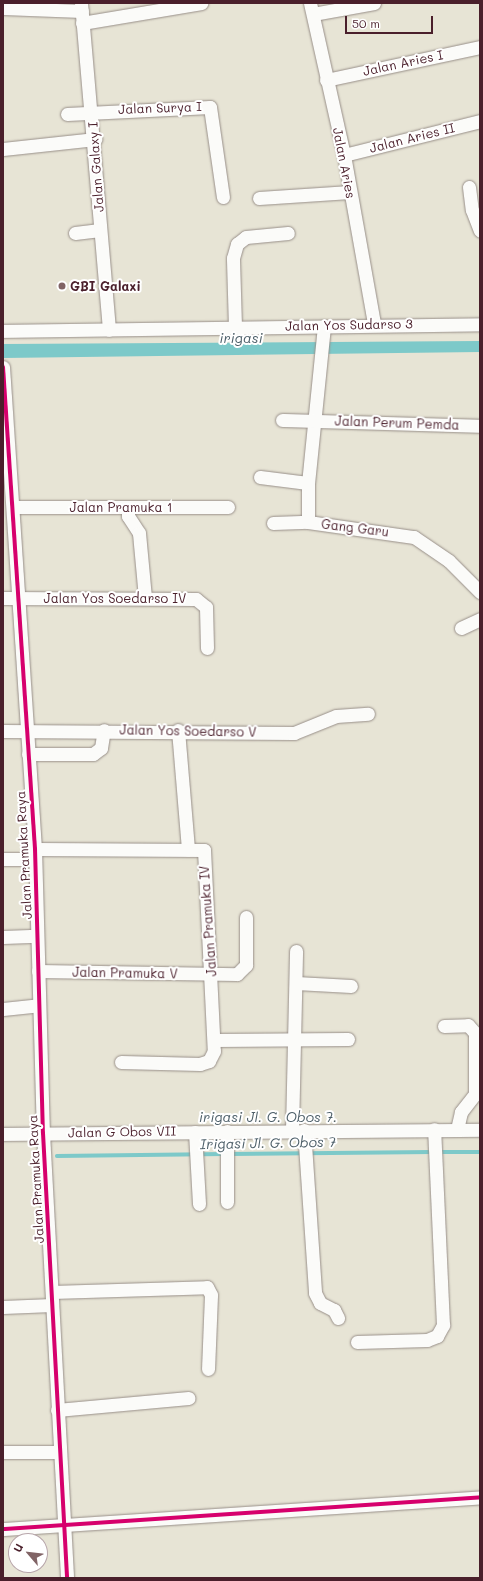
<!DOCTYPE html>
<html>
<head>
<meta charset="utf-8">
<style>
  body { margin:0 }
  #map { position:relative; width:483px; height:1581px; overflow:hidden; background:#e7e4d5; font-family:Mali,sans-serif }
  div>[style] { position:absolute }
  .water>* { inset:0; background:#7dc9c9 }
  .stream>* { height:3.5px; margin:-1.75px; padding:0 1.75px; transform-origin:1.75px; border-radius:1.75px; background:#7dc9c9 }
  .roads { filter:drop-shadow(0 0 1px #988f89) drop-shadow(0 0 1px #988f89) }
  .minor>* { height:13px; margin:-6.5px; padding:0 6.5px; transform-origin:6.5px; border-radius:6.5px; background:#fbfbf9 }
  .cycleway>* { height:4px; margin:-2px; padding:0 2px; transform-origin:2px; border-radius:2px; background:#d6006c }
  .dots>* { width:11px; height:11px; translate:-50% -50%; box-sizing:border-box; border:2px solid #fff; border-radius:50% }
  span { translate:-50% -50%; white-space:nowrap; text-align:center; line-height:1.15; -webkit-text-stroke:4px #fff; paint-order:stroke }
  .street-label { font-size:13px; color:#4a1f2b }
  .poi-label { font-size:13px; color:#4a1f2b; font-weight:700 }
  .left { translate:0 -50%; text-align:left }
  .water-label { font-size:14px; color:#4c5e68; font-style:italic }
  .frame { position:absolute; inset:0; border:4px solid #4a1f2b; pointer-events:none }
  .north { position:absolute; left:8px; top:1533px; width:40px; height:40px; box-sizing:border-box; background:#fff; border:1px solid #b7a5aa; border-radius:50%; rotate:298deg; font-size:11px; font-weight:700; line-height:16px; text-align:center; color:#4a1f2b }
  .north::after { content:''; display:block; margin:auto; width:14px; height:18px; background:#816466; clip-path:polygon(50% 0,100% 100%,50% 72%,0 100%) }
  .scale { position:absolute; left:345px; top:16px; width:88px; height:18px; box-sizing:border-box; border:2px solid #4a1f2b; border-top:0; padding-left:5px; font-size:12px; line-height:14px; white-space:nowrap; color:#4a1f2b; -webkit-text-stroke:3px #fff; paint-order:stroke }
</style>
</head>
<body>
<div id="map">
  <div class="water">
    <div style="clip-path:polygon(480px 341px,480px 352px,3px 358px,3px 344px)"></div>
  </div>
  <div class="stream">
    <div style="left:438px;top:1152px;width:42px"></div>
    <div style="left:230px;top:1154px;width:202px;rotate:-0.6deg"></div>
    <div style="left:57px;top:1156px;width:167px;rotate:-0.7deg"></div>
  </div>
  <div class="roads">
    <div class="minor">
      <div style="left:81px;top:3px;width:328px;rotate:85.1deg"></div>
      <div style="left:310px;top:3px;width:156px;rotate:77.4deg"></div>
      <div style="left:344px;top:155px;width:172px;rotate:79.9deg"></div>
      <div style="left:3px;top:8px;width:79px;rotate:2.2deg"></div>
      <div style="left:313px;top:14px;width:62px;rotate:-10.2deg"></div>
      <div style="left:82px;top:23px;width:121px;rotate:-9.5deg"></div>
      <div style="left:326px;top:80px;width:157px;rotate:-12.1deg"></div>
      <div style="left:67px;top:114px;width:143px;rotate:-2.8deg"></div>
      <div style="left:210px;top:107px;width:91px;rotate:81.8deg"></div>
      <div style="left:3px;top:149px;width:93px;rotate:-6.2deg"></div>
      <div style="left:344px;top:155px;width:140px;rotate:-14deg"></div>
      <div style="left:469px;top:187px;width:23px;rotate:83deg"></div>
      <div style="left:472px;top:210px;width:22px;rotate:69deg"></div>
      <div style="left:259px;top:198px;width:91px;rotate:-3.8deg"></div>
      <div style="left:75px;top:233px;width:25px;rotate:-7deg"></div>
      <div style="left:324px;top:326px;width:158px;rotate:95.8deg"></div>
      <div style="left:308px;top:483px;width:39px;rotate:90deg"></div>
      <div style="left:308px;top:522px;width:107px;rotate:8.1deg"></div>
      <div style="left:414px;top:537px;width:42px;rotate:34.4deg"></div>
      <div style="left:449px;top:561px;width:44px;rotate:45deg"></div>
      <div style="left:235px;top:327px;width:69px;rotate:-91.7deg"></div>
      <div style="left:233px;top:258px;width:15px;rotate:-74deg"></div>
      <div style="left:237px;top:244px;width:11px;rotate:-38deg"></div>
      <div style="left:246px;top:237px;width:42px;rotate:-5.4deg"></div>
      <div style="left:3px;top:331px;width:477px;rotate:-0.8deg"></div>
      <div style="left:3px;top:367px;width:483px;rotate:86.2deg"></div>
      <div style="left:35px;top:849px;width:284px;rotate:88.4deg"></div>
      <div style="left:43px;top:1133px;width:446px;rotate:86.9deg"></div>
      <div style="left:282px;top:420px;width:198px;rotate:1.7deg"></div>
      <div style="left:260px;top:477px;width:48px;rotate:7.1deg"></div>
      <div style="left:14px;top:507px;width:214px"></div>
      <div style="left:128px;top:507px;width:9px;rotate:90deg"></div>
      <div style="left:128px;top:516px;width:20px;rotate:57deg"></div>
      <div style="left:139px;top:533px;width:65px;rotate:84.7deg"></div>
      <div style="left:273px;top:523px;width:35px;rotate:-2deg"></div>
      <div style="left:3px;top:598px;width:193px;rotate:0.3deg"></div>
      <div style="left:196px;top:599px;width:13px;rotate:39deg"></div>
      <div style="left:206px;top:607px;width:41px;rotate:88.6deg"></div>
      <div style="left:461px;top:628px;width:21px;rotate:-25deg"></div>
      <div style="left:178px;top:730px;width:120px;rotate:85.2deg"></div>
      <div style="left:3px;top:731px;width:291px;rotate:0.4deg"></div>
      <div style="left:294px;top:733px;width:45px;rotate:-22deg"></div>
      <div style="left:336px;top:716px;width:32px;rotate:-4deg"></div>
      <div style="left:28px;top:754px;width:65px"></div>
      <div style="left:93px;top:754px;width:10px;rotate:-37deg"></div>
      <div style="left:101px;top:748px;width:18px;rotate:-81deg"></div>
      <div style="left:35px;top:849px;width:169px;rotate:0.3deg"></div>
      <div style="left:204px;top:850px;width:201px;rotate:87.2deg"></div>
      <div style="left:214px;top:1051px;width:11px;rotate:117deg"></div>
      <div style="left:209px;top:1061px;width:9px;rotate:162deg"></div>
      <div style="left:200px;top:1064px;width:79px;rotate:-178.5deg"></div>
      <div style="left:3px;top:859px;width:32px"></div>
      <div style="left:3px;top:937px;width:34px;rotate:-2deg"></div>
      <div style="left:38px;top:971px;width:199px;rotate:0.9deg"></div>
      <div style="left:237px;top:974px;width:13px;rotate:-45deg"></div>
      <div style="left:246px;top:965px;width:48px;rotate:-90deg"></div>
      <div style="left:296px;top:983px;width:55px;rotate:3.1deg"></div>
      <div style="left:3px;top:1009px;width:36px;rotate:-6deg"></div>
      <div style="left:444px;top:1026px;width:24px;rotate:-2deg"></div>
      <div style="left:468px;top:1025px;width:11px;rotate:49deg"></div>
      <div style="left:475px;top:1033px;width:61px;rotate:90deg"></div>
      <div style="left:475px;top:1094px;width:23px;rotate:128deg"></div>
      <div style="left:461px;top:1112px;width:17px;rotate:103deg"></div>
      <div style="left:215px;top:1040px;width:133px;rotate:-0.4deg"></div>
      <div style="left:292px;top:1130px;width:179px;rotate:-88.7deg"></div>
      <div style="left:304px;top:1130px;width:163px;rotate:86.1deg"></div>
      <div style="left:315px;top:1293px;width:11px;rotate:63deg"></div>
      <div style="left:320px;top:1303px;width:16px;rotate:27deg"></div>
      <div style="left:334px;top:1310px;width:9px;rotate:63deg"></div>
      <div style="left:227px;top:1131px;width:71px;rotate:90deg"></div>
      <div style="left:195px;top:1132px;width:72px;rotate:86.8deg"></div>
      <div style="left:3px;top:1134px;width:477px;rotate:-0.5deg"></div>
      <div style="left:52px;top:1292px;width:155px;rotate:-1.8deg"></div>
      <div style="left:207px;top:1287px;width:9px;rotate:63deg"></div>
      <div style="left:211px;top:1295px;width:74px;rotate:92.3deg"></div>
      <div style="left:3px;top:1307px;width:49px;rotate:-2.3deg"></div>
      <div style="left:357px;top:1342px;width:70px;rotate:-1.6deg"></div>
      <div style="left:427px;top:1340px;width:11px;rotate:-22deg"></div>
      <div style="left:437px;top:1336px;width:13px;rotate:-61deg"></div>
      <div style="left:443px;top:1325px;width:196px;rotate:-92.6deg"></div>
      <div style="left:57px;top:1410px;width:132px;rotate:-5.2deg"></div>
      <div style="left:3px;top:1452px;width:57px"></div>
      <div style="left:3px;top:1529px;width:478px;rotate:-3.8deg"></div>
    </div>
  </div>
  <div class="cycleway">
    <div style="left:3px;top:367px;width:483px;rotate:86.2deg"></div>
    <div style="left:35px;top:849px;width:284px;rotate:88.4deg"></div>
    <div style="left:43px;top:1133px;width:446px;rotate:86.9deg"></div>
    <div style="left:3px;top:1529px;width:478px;rotate:-3.8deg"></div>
  </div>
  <div class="dots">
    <div style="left:62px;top:286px;background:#816466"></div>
  </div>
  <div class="street-label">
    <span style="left:403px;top:63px;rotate:-12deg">Jalan Aries I</span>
    <span style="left:160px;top:108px;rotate:-2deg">Jalan Surya I</span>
    <span style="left:412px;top:138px;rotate:-14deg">Jalan Aries II</span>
    <span style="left:344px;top:163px;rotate:79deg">Jalan Aries</span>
    <span style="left:96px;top:167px;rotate:-94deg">Jalan Galaxy I</span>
    <span style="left:349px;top:325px;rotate:-1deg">Jalan Yos Sudarso 3</span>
    <span style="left:397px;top:423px;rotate:2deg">Jalan Perum Pemda</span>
    <span style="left:121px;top:507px">Jalan Pramuka 1</span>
    <span style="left:355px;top:528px;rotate:7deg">Gang Garu</span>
    <span style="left:115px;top:598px">Jalan Yos Soedarso IV</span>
    <span style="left:188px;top:731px;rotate:1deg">Jalan Yos Soedarso V</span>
    <span style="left:24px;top:855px;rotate:-93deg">Jalan Pramuka Raya</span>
    <span style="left:208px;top:921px;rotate:-94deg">Jalan Pramuka IV</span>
    <span style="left:125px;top:973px;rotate:1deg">Jalan Pramuka V</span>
    <span style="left:122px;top:1132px;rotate:-1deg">Jalan G Obos VII</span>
    <span style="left:36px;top:1179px;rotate:-93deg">Jalan Pramuka Raya</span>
  </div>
  <div class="poi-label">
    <span class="left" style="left:70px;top:286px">GBI Galaxi</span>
  </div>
  <div class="water-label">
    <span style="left:241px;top:338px">irigasi</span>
    <span style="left:268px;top:1117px">irigasi Jl. G. Obos 7.</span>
    <span style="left:268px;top:1143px;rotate:-1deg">Irigasi Jl. G. Obos 7</span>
  </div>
  <div class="frame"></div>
  <div class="north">U</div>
  <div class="scale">50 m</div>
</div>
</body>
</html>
